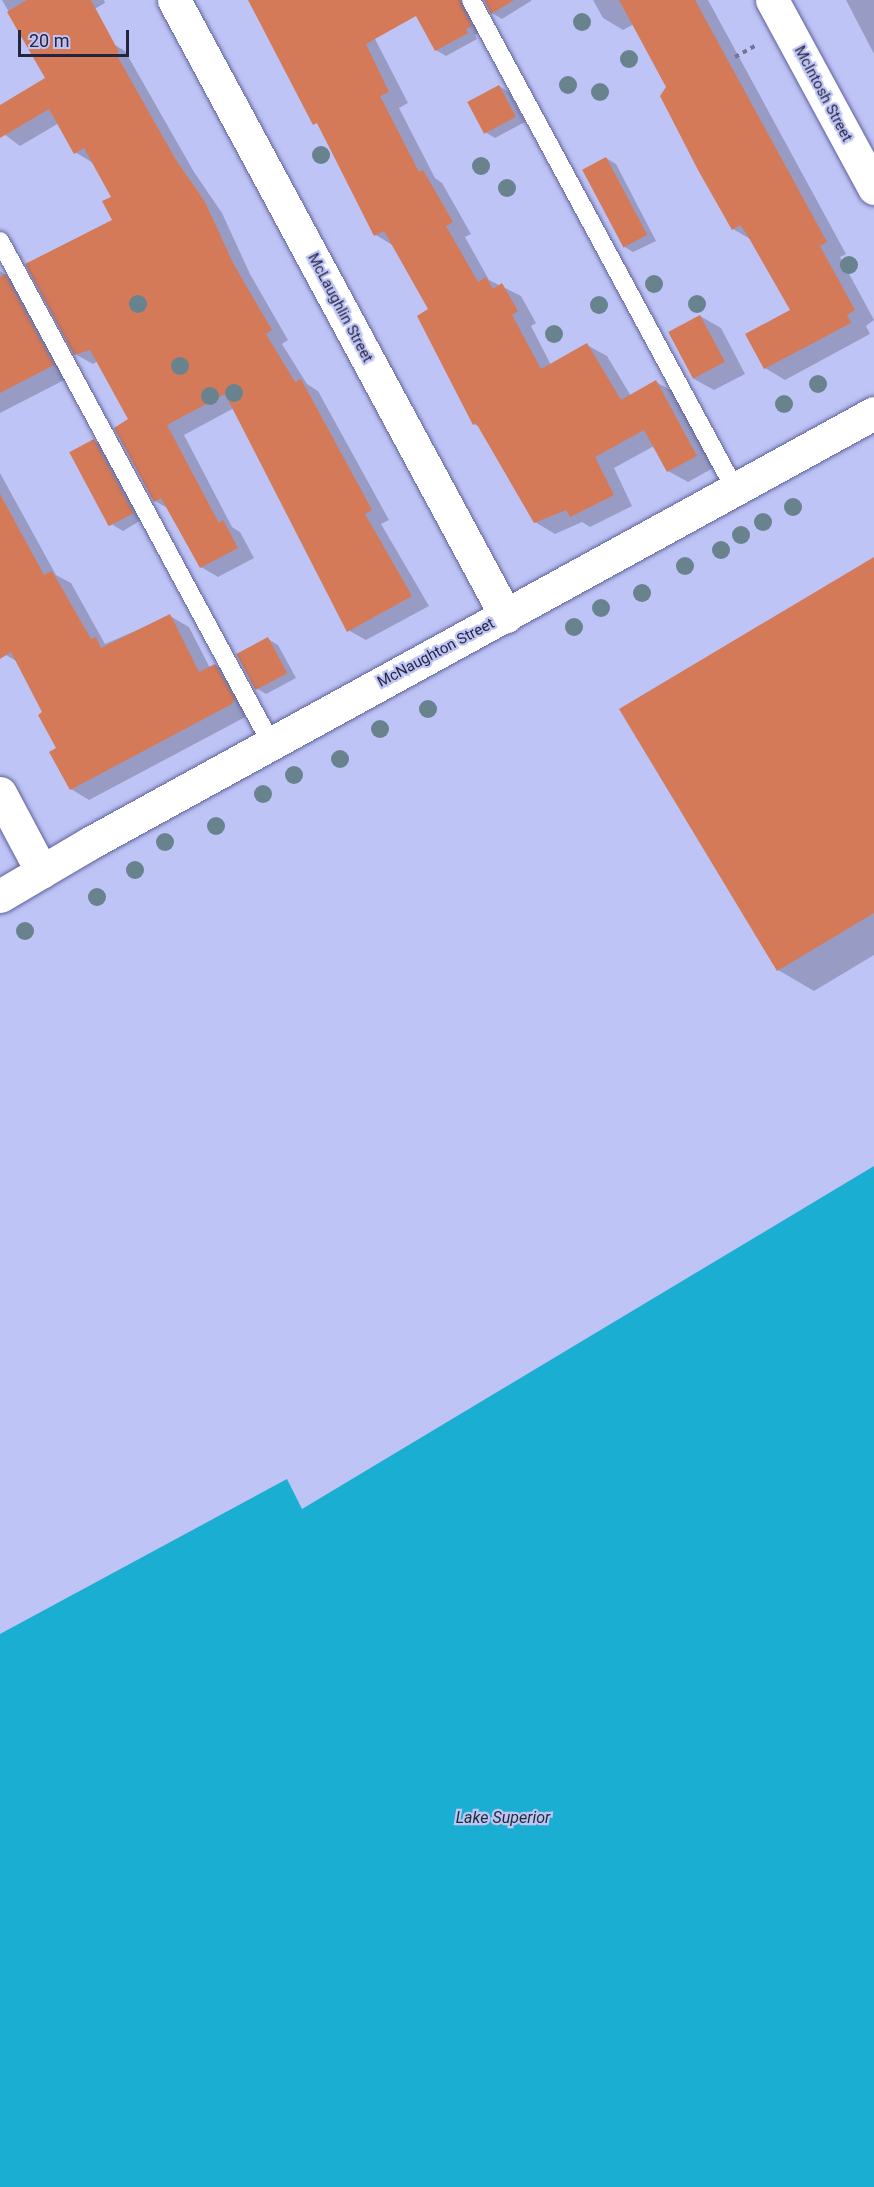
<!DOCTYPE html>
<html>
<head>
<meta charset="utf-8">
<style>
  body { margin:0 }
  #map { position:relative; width:874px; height:2187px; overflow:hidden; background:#bfc4f6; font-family:Roboto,sans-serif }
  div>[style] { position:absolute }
  .water>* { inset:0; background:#1aaed2 }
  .shadow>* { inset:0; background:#0003 }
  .building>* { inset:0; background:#d47a59; transform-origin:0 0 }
  .path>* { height:4px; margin-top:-2px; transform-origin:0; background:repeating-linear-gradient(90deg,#71759a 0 4.5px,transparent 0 9px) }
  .roads { filter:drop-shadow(0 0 2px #5e6199) drop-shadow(0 0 2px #5e6199) }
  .service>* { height:18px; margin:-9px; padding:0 9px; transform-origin:9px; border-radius:9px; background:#fff }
  .minor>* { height:33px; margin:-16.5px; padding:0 16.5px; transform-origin:16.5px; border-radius:16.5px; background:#fff }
  .trees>* { width:18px; height:18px; margin:-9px; border-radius:50%; background:#68838e }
  span { translate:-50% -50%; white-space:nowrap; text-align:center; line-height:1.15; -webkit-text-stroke:4.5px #bfc4f6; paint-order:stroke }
  .street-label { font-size:15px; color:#24263e }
  .water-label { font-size:16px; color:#182e35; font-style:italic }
  .scale { position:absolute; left:18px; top:30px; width:111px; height:27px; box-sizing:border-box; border:3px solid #24263e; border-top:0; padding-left:8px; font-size:18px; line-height:21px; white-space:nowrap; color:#24263e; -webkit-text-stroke:4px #bfc4f6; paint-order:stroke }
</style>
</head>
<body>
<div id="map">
  <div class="water">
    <div style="clip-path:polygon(874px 1166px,874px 2187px,0 2187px,0 1634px,287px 1479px,302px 1509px)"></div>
  </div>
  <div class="shadow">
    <div style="clip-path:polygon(2px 0,104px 0,105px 3px,38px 41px,19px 30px)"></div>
    <div style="clip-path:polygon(252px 0,355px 0,408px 103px,399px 108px,435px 178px,442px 183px,471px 234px,465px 237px,489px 280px,521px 296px,536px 323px,531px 326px,551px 365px,587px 345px,607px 356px,631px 396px,656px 382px,676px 393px,715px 467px,688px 482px,668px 471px,654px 446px,614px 468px,632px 506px,590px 527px,582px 522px,555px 534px,535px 522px,481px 428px,474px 424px,430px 310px,394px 246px,376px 235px)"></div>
    <div style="clip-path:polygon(410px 0,473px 0,481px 31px,475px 35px,477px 39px,446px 56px,436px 50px)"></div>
    <div style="clip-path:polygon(485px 0,531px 0,531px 1px,502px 19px,492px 13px)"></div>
    <div style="clip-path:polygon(593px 0,708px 0,846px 254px,840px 257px,874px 320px,866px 326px,870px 334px,785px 380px,765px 368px,793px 311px,752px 240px,733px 229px,668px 87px,634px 24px,623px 30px,603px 18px)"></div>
    <div style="clip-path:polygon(846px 0,874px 0,874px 54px)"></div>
    <div style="clip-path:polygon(108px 41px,125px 51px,194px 172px,222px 213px,250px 274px,288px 340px,282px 344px,307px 384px,318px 391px,389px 520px,381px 524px,429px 606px,366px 640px,348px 630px,234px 408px,184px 435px,232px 527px,240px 532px,254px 558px,218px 577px,201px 567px,169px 509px,155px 501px,130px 419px,98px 361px,93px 364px,75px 354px,115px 221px,113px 197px,93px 163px,75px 152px,59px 123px,20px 146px,0 131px,0 107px)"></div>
    <div style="clip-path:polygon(499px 86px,509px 92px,525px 122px,495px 138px,485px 132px)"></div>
    <div style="clip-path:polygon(606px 158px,616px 164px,656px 241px,633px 252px,623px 246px)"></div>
    <div style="clip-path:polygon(0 271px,24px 287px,72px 376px,0 413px)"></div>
    <div style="clip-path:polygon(700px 316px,721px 328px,745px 374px,714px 390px,694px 379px)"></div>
    <div style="clip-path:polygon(94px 441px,104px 447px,143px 519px,123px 531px,113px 525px)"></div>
    <div style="clip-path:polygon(0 473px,56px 575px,71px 583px,105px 644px,170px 616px,189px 627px,210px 668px,215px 665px,234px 676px,251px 714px,89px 800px,71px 789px,44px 713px,18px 662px,6px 655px,0 644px)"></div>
    <div style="clip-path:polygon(874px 558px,874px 955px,814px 991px,778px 970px)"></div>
    <div style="clip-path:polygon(268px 639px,278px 645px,296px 678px,266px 694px,256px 688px)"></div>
  </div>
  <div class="building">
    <div style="clip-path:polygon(27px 0,91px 0,119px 52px,116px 54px,176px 160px,205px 202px,233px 263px,272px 330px,266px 334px,295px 382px,301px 379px,372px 510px,365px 514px,412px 596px,347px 632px,225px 394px,167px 425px,219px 523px,223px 520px,238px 548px,200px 568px,161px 498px,154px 502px,114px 428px,128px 419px,90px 350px,74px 355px,25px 264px,112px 220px,102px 201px,111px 197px,84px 148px,74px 154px,49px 109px,0 138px,0 105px,45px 78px,7px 12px)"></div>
    <div style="clip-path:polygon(248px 0,460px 0,472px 26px,466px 29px,468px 33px,435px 51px,416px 16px,366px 44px,389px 92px,380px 96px,419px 172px,423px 170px,453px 222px,446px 226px,478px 282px,486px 277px,493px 289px,502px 283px,518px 311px,512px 315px,541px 369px,587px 343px,621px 400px,656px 380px,697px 456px,667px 472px,644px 430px,595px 457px,614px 495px,570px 517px,566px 510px,534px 523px,476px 423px,473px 425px,417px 316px,428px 309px,384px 231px,374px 236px,317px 123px,313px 125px)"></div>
    <div style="clip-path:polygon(484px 0,514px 0,491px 14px)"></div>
    <div style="clip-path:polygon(619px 0,695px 0,827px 242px,820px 246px,855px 310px,847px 315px,851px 323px,764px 369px,745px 334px,790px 310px,746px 233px,740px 225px,732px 230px,698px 170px,660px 96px,666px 87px)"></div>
    <div style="left:499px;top:85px;width:36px;height:36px;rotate:62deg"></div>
    <div style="left:606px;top:157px;width:88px;height:27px;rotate:62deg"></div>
    <div style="clip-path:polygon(5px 274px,54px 365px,0 393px,0 277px)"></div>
    <div style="left:700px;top:315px;width:53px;height:36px;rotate:62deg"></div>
    <div style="left:94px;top:439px;width:84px;height:28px;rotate:62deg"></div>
    <div style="clip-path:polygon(0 494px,44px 575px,52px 571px,91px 639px,96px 637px,101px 648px,170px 614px,199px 672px,215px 664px,235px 699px,232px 704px,70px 790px,49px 752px,56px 748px,38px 715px,42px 712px,11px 652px,0 659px)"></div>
    <div style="clip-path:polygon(874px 557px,874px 913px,777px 971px,619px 709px)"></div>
    <div style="left:268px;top:637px;width:41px;height:36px;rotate:62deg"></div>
  </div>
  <div class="path">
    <div style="left:735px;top:57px;width:23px;rotate:-29deg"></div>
  </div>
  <div class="roads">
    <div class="service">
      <div style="left:471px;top:0;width:556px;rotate:61.64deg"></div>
      <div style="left:0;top:241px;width:570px;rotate:61.64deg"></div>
    </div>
    <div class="minor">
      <div style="left:174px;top:0;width:700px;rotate:61.68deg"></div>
      <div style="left:772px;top:0;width:214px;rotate:61.5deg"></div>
      <div style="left:0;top:793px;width:89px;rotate:62deg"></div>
      <div style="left:0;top:896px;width:104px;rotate:-30.5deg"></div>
      <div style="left:90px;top:843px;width:894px;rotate:-28.74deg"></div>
    </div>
  </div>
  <div class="trees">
    <div style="left:582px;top:22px"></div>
    <div style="left:629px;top:59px"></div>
    <div style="left:568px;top:85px"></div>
    <div style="left:600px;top:92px"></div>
    <div style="left:321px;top:155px"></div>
    <div style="left:481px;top:166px"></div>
    <div style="left:507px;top:188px"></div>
    <div style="left:849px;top:265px"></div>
    <div style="left:654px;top:284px"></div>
    <div style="left:138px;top:304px"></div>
    <div style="left:697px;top:304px"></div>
    <div style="left:599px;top:305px"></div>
    <div style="left:554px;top:334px"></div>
    <div style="left:180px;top:366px"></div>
    <div style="left:818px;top:384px"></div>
    <div style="left:234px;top:393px"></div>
    <div style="left:210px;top:396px"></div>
    <div style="left:784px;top:404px"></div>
    <div style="left:793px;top:507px"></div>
    <div style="left:763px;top:522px"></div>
    <div style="left:741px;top:535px"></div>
    <div style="left:721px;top:550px"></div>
    <div style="left:685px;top:566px"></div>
    <div style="left:642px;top:593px"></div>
    <div style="left:601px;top:608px"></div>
    <div style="left:574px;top:627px"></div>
    <div style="left:428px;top:709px"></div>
    <div style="left:380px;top:729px"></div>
    <div style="left:340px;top:759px"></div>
    <div style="left:294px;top:775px"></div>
    <div style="left:263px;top:794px"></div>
    <div style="left:216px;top:826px"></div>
    <div style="left:165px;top:842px"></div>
    <div style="left:135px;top:870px"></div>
    <div style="left:97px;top:897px"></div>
    <div style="left:25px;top:931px"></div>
  </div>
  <div class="street-label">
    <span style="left:823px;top:94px;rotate:62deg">McIntosh Street</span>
    <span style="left:340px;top:308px;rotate:62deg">McLaughlin Street</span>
    <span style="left:436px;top:653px;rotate:-28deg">McNaughton Street</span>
  </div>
  <div class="water-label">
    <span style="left:503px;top:1818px">Lake Superior</span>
  </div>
  <div class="scale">20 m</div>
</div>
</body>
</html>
